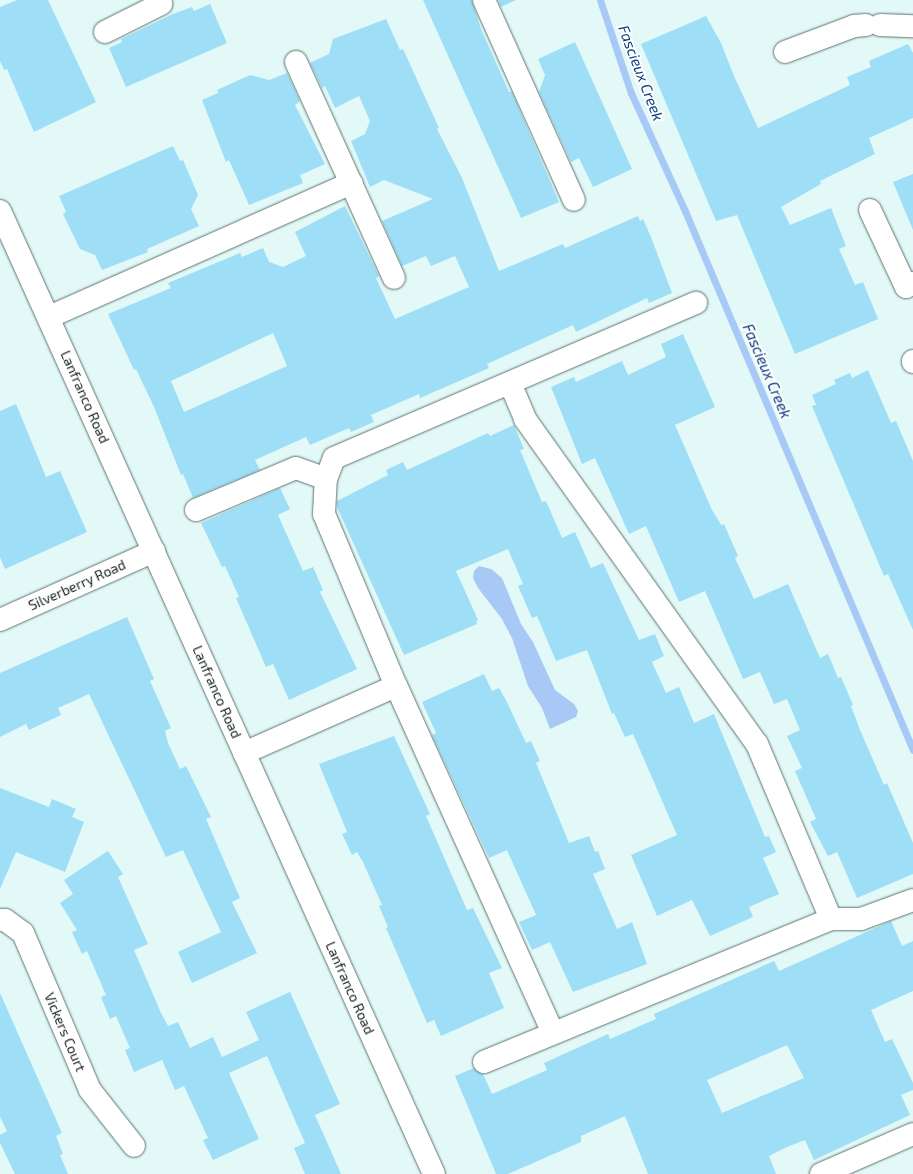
<!DOCTYPE html>
<html>
<head>
<meta charset="utf-8">
<style>
  body { margin:0 }
  #map { position:relative; width:913px; height:1174px; overflow:hidden; background:#e2f9f7; font-family:"Exo 2",sans-serif }
  div>[style] { position:absolute }
  .water>* { inset:0; background:#a8c8f6 }
  .stream>* { height:7px; margin:-3.5px; padding:0 3.5px; transform-origin:3.5px; border-radius:3.5px; background:#a8c8f6 }
  .building>* { inset:0; background:#9edef6 }
  .roads { filter:drop-shadow(0 0 1px #5e7371) drop-shadow(0 0 1px #5e7371) }
  .minor>* { height:22px; margin:-11px; padding:0 11px; transform-origin:11px; border-radius:11px; background:#fff }
  span { translate:-50% -50%; white-space:nowrap; text-align:center; line-height:1.15; -webkit-text-stroke:4px #fff; paint-order:stroke }
  .street-label { font-size:14px; color:#17201f }
  .water-label { font-size:15px; color:#0c3d7e; font-style:italic }
</style>
</head>
<body>
<div id="map">
  <div class="water">
    <div style="clip-path:polygon(479px 566px,491px 569px,502px 578px,521px 624px,533px 642px,555px 690px,574px 704px,578px 711px,576px 717px,550px 729px,542px 708px,528px 686px,512px 638px,502px 619px,478px 588px,473px 578px,474px 571px)"></div>
  </div>
  <div class="stream">
    <div style="left:600px;top:0;width:98px;rotate:71.6deg"></div>
    <div style="left:631px;top:93px;width:130px;rotate:65.4deg"></div>
    <div style="left:685px;top:211px;width:585px;rotate:67.07deg"></div>
  </div>
  <div class="building">
    <div style="clip-path:polygon(17px 0,48px 0,96px 102px,34px 132px,7px 69px,4px 70px,0 61px,0 7px)"></div>
    <div style="clip-path:polygon(423px 0,472px 0,481px 29px,509px 92px,512px 92px,559px 202px,521px 218px)"></div>
    <div style="clip-path:polygon(498px 0,516px 0,501px 7px)"></div>
    <div style="clip-path:polygon(210px 4px,227px 43px,126px 87px,109px 48px,122px 42px,121px 39px,173px 14px,192px 7px,194px 11px)"></div>
    <div style="clip-path:polygon(706px 16px,721px 43px,734px 76px,758px 128px,850px 85px,847px 77px,871px 67px,869px 61px,908px 44px,913px 53px,913px 118px,869px 138px,875px 154px,820px 181px,821px 184px,781px 207px,790px 225px,831px 208px,846px 246px,839px 249px,855px 285px,863px 282px,878px 319px,795px 354px,737px 215px,716px 221px,641px 44px)"></div>
    <div style="clip-path:polygon(evenodd,386px 19px,400px 50px,403px 49px,439px 128px,437px 129px,462px 178px,499px 271px,563px 244px,565px 248px,638px 216px,640px 221px,643px 219px,651px 237px,672px 293px,649px 303px,647px 298px,576px 332px,573px 325px,487px 364px,489px 368px,420px 398px,419px 394px,371px 415px,374px 422px,351px 432px,349px 428px,310px 445px,306px 437px,255px 460px,260px 470px,193px 498px,183px 474px,181px 475px,154px 407px,136px 369px,134px 370px,108px 314px,171px 288px,168px 283px,240px 253px,242px 257px,263px 248px,269px 262px,283px 267px,306px 256px,295px 232px,345px 206px,379px 276px,376px 278px,395px 319px,469px 287px,455px 256px,431px 266px,426px 256px,402px 266px,382px 221px,433px 199px,384px 180px,370px 187px,351px 141px,365px 134px,370px 121px,359px 96px,335px 108px,325px 86px,322px 88px,310px 63px,329px 54px,333px 39px,386px 19px,273px 333px,287px 366px,184px 412px,171px 381px,273px 333px)"></div>
    <div style="clip-path:polygon(575px 42px,632px 169px,593px 187px,579px 158px,571px 162px,539px 92px,545px 75px,538px 59px)"></div>
    <div style="clip-path:polygon(287px 73px,300px 101px,295px 105px,325px 164px,300px 175px,303px 183px,249px 205px,229px 160px,226px 162px,202px 100px,218px 93px,217px 90px,250px 75px,269px 80px)"></div>
    <div style="clip-path:polygon(173px 146px,180px 161px,183px 160px,198px 195px,191px 209px,199px 226px,147px 249px,148px 252px,102px 270px,95px 255px,80px 249px,63px 214px,66px 212px,59px 196px)"></div>
    <div style="clip-path:polygon(913px 174px,913px 230px,893px 182px)"></div>
    <div style="clip-path:polygon(683px 334px,715px 407px,675px 425px,712px 510px,722px 526px,724px 524px,738px 556px,735px 558px,754px 599px,788px 584px,820px 658px,828px 654px,838px 678px,841px 677px,853px 705px,851px 706px,860px 730px,884px 785px,887px 783px,913px 843px,913px 874px,857px 898px,837px 852px,828px 856px,810px 822px,816px 819px,795px 771px,802px 768px,787px 736px,800px 730px,787px 699px,774px 704px,760px 672px,743px 679px,705px 591px,679px 602px,646px 526px,629px 534px,595px 458px,582px 464px,551px 387px,574px 377px,576px 382px,622px 361px,628px 375px,666px 357px,661px 344px)"></div>
    <div style="clip-path:polygon(868px 370px,891px 423px,896px 421px,913px 461px,913px 630px,888px 574px,884px 576px,812px 406px,816px 405px,812px 395px,836px 384px,834px 380px,850px 373px,852px 378px)"></div>
    <div style="clip-path:polygon(16px 404px,46px 477px,60px 471px,87px 532px,5px 569px,0 557px,0 411px)"></div>
    <div style="clip-path:polygon(514px 425px,524px 449px,520px 450px,542px 502px,546px 501px,562px 538px,575px 532px,591px 568px,603px 563px,639px 640px,655px 634px,664px 656px,652px 662px,666px 693px,679px 687px,694px 723px,714px 714px,765px 837px,769px 836px,776px 852px,763px 858px,779px 894px,749px 907px,753px 917px,710px 936px,692px 900px,657px 916px,631px 855px,677px 835px,633px 734px,625px 737px,614px 713px,612px 714px,587px 650px,556px 661px,537px 616px,532px 618px,518px 586px,523px 584px,508px 549px,456px 571px,478px 620px,476px 621px,477px 624px,404px 655px,337px 507px,337px 501px,388px 475px,386px 470px,403px 462px,407px 470px,488px 433px,490px 436px)"></div>
    <div style="clip-path:polygon(280px 488px,290px 509px,278px 515px,303px 571px,313px 567px,323px 590px,320px 592px,357px 669px,289px 700px,273px 664px,266px 667px,236px 598px,239px 597px,225px 566px,222px 567px,201px 523px)"></div>
    <div style="clip-path:polygon(127px 617px,154px 679px,150px 681px,171px 728px,165px 731px,168px 743px,180px 769px,186px 766px,211px 817px,206px 819px,240px 898px,232px 902px,257px 953px,192px 983px,178px 952px,221px 932px,183px 850px,166px 857px,89px 694px,58px 708px,61px 715px,29px 730px,26px 724px,0 737px,0 673px)"></div>
    <div style="clip-path:polygon(484px 674px,492px 691px,499px 688px,507px 702px,526px 743px,531px 741px,540px 761px,536px 763px,569px 843px,589px 836px,595px 852px,598px 851px,605px 869px,593px 874px,617px 929px,632px 922px,647px 964px,573px 992px,550px 942px,532px 950px,519px 922px,536px 915px,507px 850px,489px 858px,432px 735px,436px 733px,422px 702px)"></div>
    <div style="clip-path:polygon(394px 736px,430px 814px,426px 816px,467px 910px,473px 908px,502px 968px,489px 973px,504px 1008px,441px 1036px,434px 1020px,427px 1023px,386px 928px,388px 927px,379px 906px,382px 905px,363px 862px,357px 852px,352px 855px,342px 834px,347px 832px,319px 764px)"></div>
    <div style="clip-path:polygon(0 788px,49px 807px,52px 799px,76px 809px,72px 817px,84px 822px,65px 872px,16px 852px,0 889px)"></div>
    <div style="clip-path:polygon(108px 851px,123px 874px,118px 877px,148px 944px,134px 950px,161px 1013px,168px 1026px,178px 1022px,190px 1048px,213px 1037px,222px 1057px,259px 1040px,246px 1012px,290px 992px,340px 1104px,315px 1115px,341px 1174px,305px 1174px,294px 1148px,305px 1143px,267px 1056px,229px 1073px,259px 1139px,213px 1160px,203px 1140px,208px 1138px,184px 1086px,175px 1090px,162px 1060px,134px 1072px,125px 1050px,130px 1048px,116px 1016px,110px 1019px,101px 997px,106px 995px,87px 951px,82px 954px,72px 932px,77px 930px,60px 903px,73px 894px,64px 880px)"></div>
    <div style="clip-path:polygon(evenodd,891px 921px,902px 946px,913px 941px,913px 991px,871px 1010px,885px 1042px,892px 1039px,913px 1083px,913px 1090px,901px 1095px,910px 1115px,814px 1160px,805px 1140px,787px 1147px,769px 1156px,776px 1174px,648px 1174px,625px 1116px,581px 1136px,581px 1142px,508px 1174px,496px 1174px,455px 1076px,474px 1068px,483px 1074px,492px 1094px,547px 1070px,544px 1063px,608px 1034px,610px 1039px,656px 1019px,654px 1014px,774px 961px,779px 971px,891px 921px,787px 1045px,804px 1078px,722px 1113px,707px 1080px,787px 1045px)"></div>
    <div style="clip-path:polygon(0 993px,62px 1133px,56px 1136px,63px 1154px,60px 1155px,68px 1174px,15px 1174px,0 1143px,0 1135px,7px 1131px,0 1117px)"></div>
  </div>
  <div class="roads">
    <div class="minor">
      <div style="left:484px;top:0;width:219px;rotate:65.8deg"></div>
      <div style="left:880px;top:25px;width:33px;rotate:2deg"></div>
      <div style="left:105px;top:32px;width:63px;rotate:-26.6deg"></div>
      <div style="left:785px;top:52px;width:74px;rotate:-20.6deg"></div>
      <div style="left:854px;top:26px;width:12px;rotate:-5deg"></div>
      <div style="left:296px;top:62px;width:237px;rotate:65.6deg"></div>
      <div style="left:870px;top:210px;width:85px;rotate:64.9deg"></div>
      <div style="left:906px;top:287px;width:8px;rotate:-30deg"></div>
      <div style="left:0;top:211px;width:1056px;rotate:65.74deg"></div>
      <div style="left:49px;top:317px;width:331px;rotate:-23.9deg"></div>
      <div style="left:913px;top:361px;width:1px;rotate:90deg"></div>
      <div style="left:510px;top:383px;width:39px;rotate:67deg"></div>
      <div style="left:525px;top:419px;width:399px;rotate:54.5deg"></div>
      <div style="left:757px;top:744px;width:190px;rotate:67.1deg"></div>
      <div style="left:196px;top:510px;width:108px;rotate:-22.8deg"></div>
      <div style="left:296px;top:468px;width:32px;rotate:20deg"></div>
      <div style="left:0;top:620px;width:169px;rotate:-24.1deg"></div>
      <div style="left:244px;top:753px;width:166px;rotate:-23.8deg"></div>
      <div style="left:0;top:920px;width:5px"></div>
      <div style="left:5px;top:920px;width:22px;rotate:36deg"></div>
      <div style="left:23px;top:933px;width:171px;rotate:66.9deg"></div>
      <div style="left:90px;top:1090px;width:71px;rotate:51.8deg"></div>
      <div style="left:553px;top:1033px;width:381px;rotate:-114.3deg"></div>
      <div style="left:396px;top:686px;width:186px;rotate:-112.7deg"></div>
      <div style="left:324px;top:514px;width:35px;rotate:-87deg"></div>
      <div style="left:326px;top:479px;width:22px;rotate:-69deg"></div>
      <div style="left:334px;top:458px;width:394px;rotate:-23.2deg"></div>
      <div style="left:484px;top:1062px;width:375px;rotate:-22.4deg"></div>
      <div style="left:831px;top:919px;width:30px"></div>
      <div style="left:861px;top:919px;width:55px;rotate:-20.1deg"></div>
      <div style="left:821px;top:1174px;width:100px;rotate:-23.5deg"></div>
    </div>
  </div>
  <div class="street-label">
    <span style="left:85px;top:397px;rotate:66deg">Lanfranco Road</span>
    <span style="left:77px;top:585px;rotate:-24deg">Silverberry Road</span>
    <span style="left:217px;top:692px;rotate:66deg">Lanfranco Road</span>
    <span style="left:350px;top:988px;rotate:66deg">Lanfranco Road</span>
    <span style="left:65px;top:1032px;rotate:67deg">Vickers Court</span>
  </div>
  <div class="water-label">
    <span style="left:641px;top:73px;rotate:69deg">Fascieux Creek</span>
    <span style="left:767px;top:371px;rotate:67deg">Fascieux Creek</span>
  </div>
</div>
</body>
</html>
